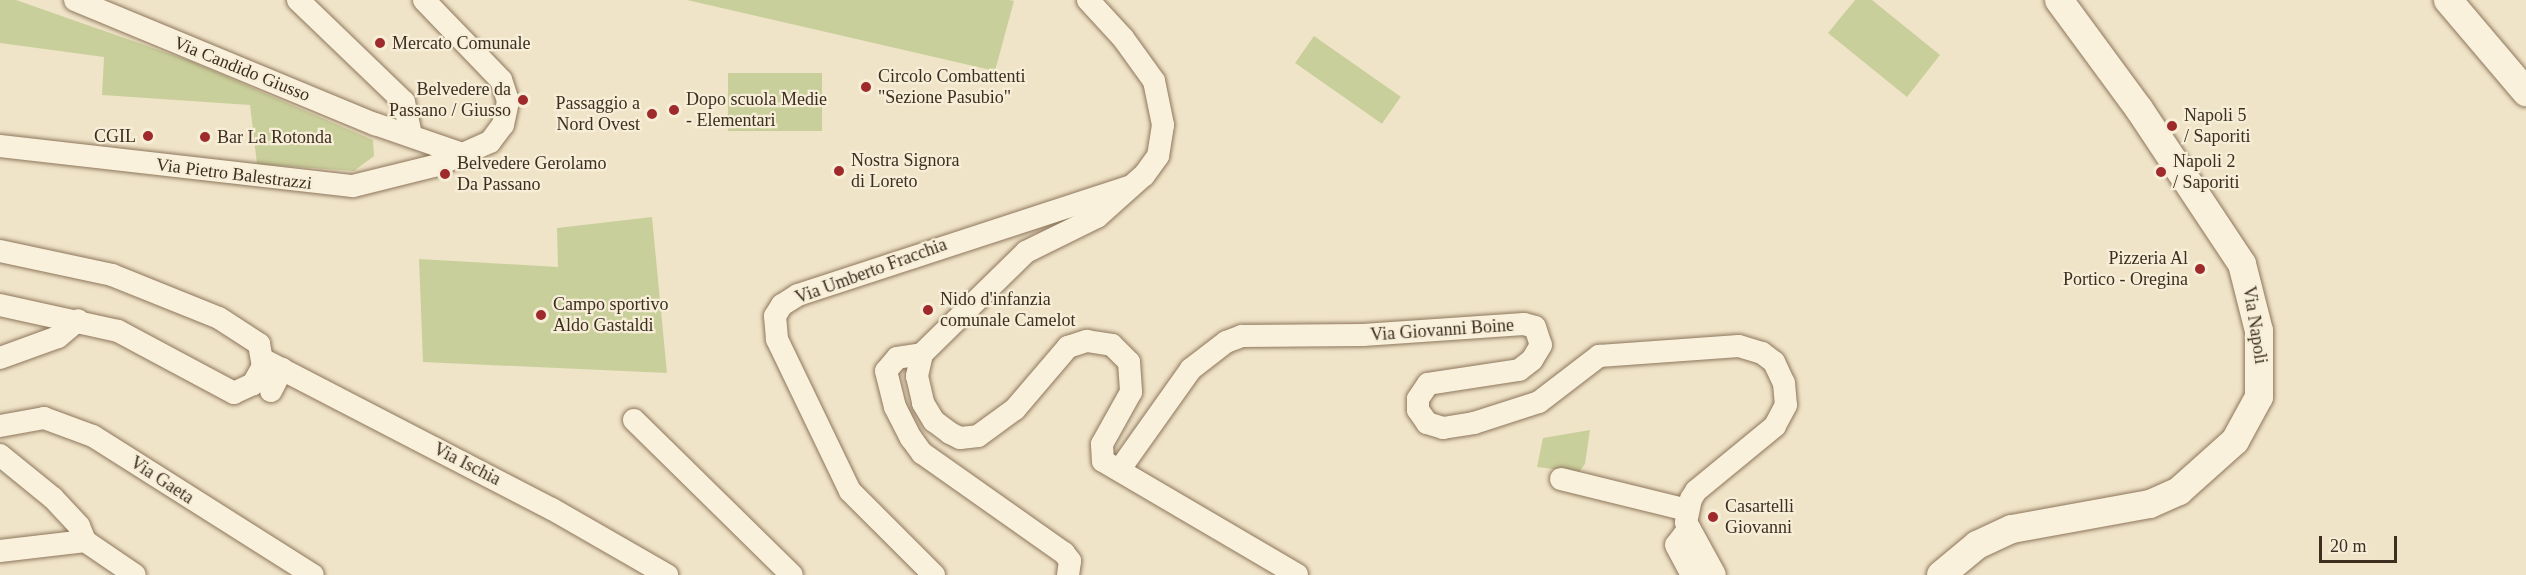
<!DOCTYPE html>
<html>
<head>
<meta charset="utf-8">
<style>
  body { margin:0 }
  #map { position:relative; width:2526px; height:575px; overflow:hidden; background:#f0e4c8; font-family:"Times New Roman",serif }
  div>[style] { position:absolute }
  .green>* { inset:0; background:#c9cf9b; transform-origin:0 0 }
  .roads { filter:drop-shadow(0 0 2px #8d765c) drop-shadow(0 0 2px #8d765c) }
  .minor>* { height:22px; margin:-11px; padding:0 11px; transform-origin:11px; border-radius:11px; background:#faf1dc }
  .tertiary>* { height:28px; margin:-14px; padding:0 14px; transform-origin:14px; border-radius:14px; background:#faf1dc }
  .dots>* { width:16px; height:16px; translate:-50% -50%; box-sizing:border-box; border:3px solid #f7eed8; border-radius:50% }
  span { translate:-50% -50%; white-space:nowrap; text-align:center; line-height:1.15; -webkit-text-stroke:4.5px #f7eed8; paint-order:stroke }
  .poi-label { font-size:18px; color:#3d2e20 }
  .left { translate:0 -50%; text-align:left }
  .right { translate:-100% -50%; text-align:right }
  .street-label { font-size:18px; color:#3d2e20 }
  .scale { position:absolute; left:2319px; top:536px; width:78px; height:27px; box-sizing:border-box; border:3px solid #3d2e20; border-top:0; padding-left:8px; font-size:18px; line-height:21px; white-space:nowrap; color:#3d2e20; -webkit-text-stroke:4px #f7eed8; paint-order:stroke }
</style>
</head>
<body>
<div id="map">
  <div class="green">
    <div style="clip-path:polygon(0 0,16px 0,190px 61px,373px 140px,374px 156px,354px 171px,257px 164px,250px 105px,102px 95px,104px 57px,0 43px)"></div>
    <div style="clip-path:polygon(687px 0,1010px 0,1014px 1px,995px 71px)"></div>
    <div style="clip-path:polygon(1855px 0,1872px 0,1940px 55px,1907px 97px,1828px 33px)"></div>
    <div style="left:1314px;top:36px;width:106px;height:33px;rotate:35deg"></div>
    <div style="left:728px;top:73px;width:94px;height:58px"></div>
    <div style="clip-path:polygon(652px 217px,667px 373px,423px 362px,419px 259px,558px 267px,557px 228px)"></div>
    <div style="clip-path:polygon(1590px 430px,1585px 464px,1579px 472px,1537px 467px,1543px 438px)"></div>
  </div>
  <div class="roads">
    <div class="minor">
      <div style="left:75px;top:0;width:325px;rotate:22.5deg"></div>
      <div style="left:375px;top:124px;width:95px;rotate:19deg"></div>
      <div style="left:298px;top:0;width:147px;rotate:43.9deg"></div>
      <div style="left:404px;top:102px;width:34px;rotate:78deg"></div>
      <div style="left:1088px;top:0;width:52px;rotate:47.4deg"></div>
      <div style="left:1123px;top:38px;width:53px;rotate:54.2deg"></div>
      <div style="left:1154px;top:81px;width:45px;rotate:78.4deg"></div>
      <div style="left:1163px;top:125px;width:31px;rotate:99deg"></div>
      <div style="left:1158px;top:156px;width:24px;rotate:126deg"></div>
      <div style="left:1144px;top:175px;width:63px;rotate:138.2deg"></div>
      <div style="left:1097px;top:217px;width:79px;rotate:153.8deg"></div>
      <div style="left:1026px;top:252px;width:146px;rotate:135.6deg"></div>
      <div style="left:922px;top:354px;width:23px;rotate:103deg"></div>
      <div style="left:917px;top:376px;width:28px;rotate:77deg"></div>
      <div style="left:923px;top:403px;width:21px;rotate:59deg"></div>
      <div style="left:934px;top:421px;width:20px;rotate:37deg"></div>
      <div style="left:950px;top:433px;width:11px;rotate:27deg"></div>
      <div style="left:960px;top:438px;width:18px;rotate:-6deg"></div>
      <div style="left:978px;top:436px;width:46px;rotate:-36.1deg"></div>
      <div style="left:1015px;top:409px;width:82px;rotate:-49.5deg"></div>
      <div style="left:1068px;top:347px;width:20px;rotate:-18deg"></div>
      <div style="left:1087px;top:341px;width:25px;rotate:9deg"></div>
      <div style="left:1112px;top:345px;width:24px;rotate:45deg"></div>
      <div style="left:1129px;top:362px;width:30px;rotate:86deg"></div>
      <div style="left:1131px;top:392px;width:60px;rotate:119.1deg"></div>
      <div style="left:1102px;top:444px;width:17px;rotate:87deg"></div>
      <div style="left:1103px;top:461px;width:225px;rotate:30.4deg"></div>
      <div style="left:0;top:146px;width:355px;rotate:6.5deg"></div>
      <div style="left:353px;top:186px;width:88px;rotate:-13.9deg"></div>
      <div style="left:438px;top:165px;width:57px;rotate:-23.9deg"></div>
      <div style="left:490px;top:142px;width:21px;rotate:-53deg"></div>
      <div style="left:503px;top:125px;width:25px;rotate:-78deg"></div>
      <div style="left:508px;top:101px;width:22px;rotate:-108deg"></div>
      <div style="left:501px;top:80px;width:111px;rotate:-133.9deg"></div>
      <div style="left:0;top:251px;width:115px;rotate:12.1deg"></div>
      <div style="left:112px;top:275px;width:115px;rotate:21.9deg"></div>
      <div style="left:219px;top:318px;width:48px;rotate:33deg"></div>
      <div style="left:259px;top:344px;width:22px;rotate:80deg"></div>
      <div style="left:263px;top:366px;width:21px;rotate:119deg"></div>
      <div style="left:253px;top:384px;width:21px;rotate:155deg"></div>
      <div style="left:234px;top:393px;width:132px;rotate:-151.9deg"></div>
      <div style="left:118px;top:331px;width:121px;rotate:-167.6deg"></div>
      <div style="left:922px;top:354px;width:25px;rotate:171deg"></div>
      <div style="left:897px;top:358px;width:17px;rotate:130deg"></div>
      <div style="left:886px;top:371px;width:37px;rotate:76deg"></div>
      <div style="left:895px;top:407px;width:35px;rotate:63deg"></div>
      <div style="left:911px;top:438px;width:19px;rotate:54deg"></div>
      <div style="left:922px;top:453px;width:174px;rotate:35.2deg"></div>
      <div style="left:1064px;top:553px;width:10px;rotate:53deg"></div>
      <div style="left:1070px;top:561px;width:14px;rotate:98deg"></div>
      <div style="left:0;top:358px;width:62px;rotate:-19.9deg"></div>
      <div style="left:58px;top:337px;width:26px;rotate:-40deg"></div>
      <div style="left:264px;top:360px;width:324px;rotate:27.4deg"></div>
      <div style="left:552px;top:509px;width:133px;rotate:29.9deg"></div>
      <div style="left:271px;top:391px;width:25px;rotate:-63deg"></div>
      <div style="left:634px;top:420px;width:221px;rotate:44.5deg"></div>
      <div style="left:0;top:426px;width:45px;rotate:-10.3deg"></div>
      <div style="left:44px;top:418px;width:52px;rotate:20.2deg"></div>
      <div style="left:93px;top:436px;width:260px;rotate:32.3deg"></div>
      <div style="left:0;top:455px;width:68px;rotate:39.1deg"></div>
      <div style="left:53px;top:498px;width:38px;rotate:47deg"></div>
      <div style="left:79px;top:526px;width:16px;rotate:68deg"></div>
      <div style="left:1120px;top:469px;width:123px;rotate:-54.6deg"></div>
      <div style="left:1191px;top:369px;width:44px;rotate:-37.6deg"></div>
      <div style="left:1226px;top:342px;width:17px;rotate:-21deg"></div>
      <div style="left:1242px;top:336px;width:121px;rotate:-0.5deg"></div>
      <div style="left:1363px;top:335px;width:161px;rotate:-3.9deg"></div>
      <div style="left:1524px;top:324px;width:11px;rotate:15deg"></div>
      <div style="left:1535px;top:327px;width:19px;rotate:72deg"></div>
      <div style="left:1541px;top:345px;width:17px;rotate:121deg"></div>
      <div style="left:1532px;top:360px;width:16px;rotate:142deg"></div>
      <div style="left:1519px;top:370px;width:92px;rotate:171.3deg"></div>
      <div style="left:1428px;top:384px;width:18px;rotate:124deg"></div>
      <div style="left:1418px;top:399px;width:11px;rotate:90deg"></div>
      <div style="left:1418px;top:410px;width:16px;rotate:55deg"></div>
      <div style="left:1427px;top:423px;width:17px;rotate:17deg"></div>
      <div style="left:1443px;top:428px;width:31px;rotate:-9deg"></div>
      <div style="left:1474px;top:423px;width:68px;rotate:-17.9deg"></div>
      <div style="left:1539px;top:402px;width:76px;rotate:-37.5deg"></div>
      <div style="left:1599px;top:356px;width:140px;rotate:-4.1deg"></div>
      <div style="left:1739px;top:346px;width:24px;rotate:17deg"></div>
      <div style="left:1762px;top:353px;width:15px;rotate:37deg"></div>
      <div style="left:1774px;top:362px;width:23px;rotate:65deg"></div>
      <div style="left:1784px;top:383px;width:22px;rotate:85deg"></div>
      <div style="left:1786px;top:405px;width:24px;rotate:118deg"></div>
      <div style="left:1775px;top:426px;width:102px;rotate:140.6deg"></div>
      <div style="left:1696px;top:491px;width:9px;rotate:122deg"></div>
      <div style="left:1691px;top:499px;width:24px;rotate:102deg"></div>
      <div style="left:1686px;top:522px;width:60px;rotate:61.3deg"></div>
      <div style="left:1561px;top:479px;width:130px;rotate:13.8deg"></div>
      <div style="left:1689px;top:528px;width:21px;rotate:127deg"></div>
      <div style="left:1676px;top:545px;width:34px;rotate:62deg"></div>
      <div style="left:0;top:551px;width:86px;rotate:-6.7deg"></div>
      <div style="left:85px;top:541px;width:60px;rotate:34.2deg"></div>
      <div style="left:934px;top:575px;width:119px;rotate:-135deg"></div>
      <div style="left:850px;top:491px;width:169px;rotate:-115.7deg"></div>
      <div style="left:777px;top:339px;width:23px;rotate:-95deg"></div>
      <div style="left:775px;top:316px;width:13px;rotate:-58deg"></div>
      <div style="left:782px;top:305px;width:19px;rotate:-32deg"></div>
      <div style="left:798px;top:295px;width:348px;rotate:-18.1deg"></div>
    </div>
    <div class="tertiary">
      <div style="left:2448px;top:0;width:121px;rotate:49.7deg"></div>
      <div style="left:1941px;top:575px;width:47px;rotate:-39.8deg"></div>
      <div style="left:1977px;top:545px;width:38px;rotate:-25deg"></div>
      <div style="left:2012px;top:529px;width:140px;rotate:-10.3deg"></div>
      <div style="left:2150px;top:504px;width:32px;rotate:-24deg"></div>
      <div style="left:2179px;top:491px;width:75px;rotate:-41.8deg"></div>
      <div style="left:2235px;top:441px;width:50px;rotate:-61.4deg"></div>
      <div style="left:2259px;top:397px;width:66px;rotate:-90deg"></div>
      <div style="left:2259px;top:331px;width:69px;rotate:-104.2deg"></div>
      <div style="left:2242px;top:264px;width:186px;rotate:-123.6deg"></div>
      <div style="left:2139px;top:109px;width:135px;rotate:-126.3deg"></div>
    </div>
  </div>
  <div class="dots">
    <div style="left:380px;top:43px;background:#9e2a2b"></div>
    <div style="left:866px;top:87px;background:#9e2a2b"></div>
    <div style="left:523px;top:100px;background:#9e2a2b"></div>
    <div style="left:674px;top:110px;background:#9e2a2b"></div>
    <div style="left:652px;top:114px;background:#9e2a2b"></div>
    <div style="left:2172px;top:126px;background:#9e2a2b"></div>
    <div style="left:148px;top:136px;background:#9e2a2b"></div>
    <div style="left:205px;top:137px;background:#9e2a2b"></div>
    <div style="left:839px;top:171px;background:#9e2a2b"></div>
    <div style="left:2161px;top:172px;background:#9e2a2b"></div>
    <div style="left:445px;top:174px;background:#9e2a2b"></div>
    <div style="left:2200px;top:269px;background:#9e2a2b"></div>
    <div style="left:928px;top:310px;background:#9e2a2b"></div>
    <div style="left:541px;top:315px;background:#9e2a2b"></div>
    <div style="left:1713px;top:517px;background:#9e2a2b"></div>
  </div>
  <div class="poi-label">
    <span class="left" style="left:392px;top:43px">Mercato Comunale</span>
    <span class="left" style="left:878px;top:87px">Circolo Combattenti<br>"Sezione Pasubio"</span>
    <span class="right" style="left:511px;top:100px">Belvedere da<br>Passano / Giusso</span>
    <span class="left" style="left:686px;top:110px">Dopo scuola Medie<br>- Elementari</span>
    <span class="right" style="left:640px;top:114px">Passaggio a<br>Nord Ovest</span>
    <span class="left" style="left:2184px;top:126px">Napoli 5<br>/ Saporiti</span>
    <span class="right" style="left:136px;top:136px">CGIL</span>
    <span class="left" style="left:217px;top:137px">Bar La Rotonda</span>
    <span class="left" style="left:851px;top:171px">Nostra Signora<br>di Loreto</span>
    <span class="left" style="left:2173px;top:172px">Napoli 2<br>/ Saporiti</span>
    <span class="left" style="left:457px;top:174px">Belvedere Gerolamo<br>Da Passano</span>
    <span class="right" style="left:2188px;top:269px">Pizzeria Al<br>Portico - Oregina</span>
    <span class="left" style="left:940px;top:310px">Nido d'infanzia<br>comunale Camelot</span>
    <span class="left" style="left:553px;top:315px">Campo sportivo<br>Aldo Gastaldi</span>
    <span class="left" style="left:1725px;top:517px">Casartelli<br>Giovanni</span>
  </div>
  <div class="street-label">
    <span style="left:242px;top:69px;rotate:22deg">Via Candido Giusso</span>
    <span style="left:234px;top:174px;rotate:7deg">Via Pietro Balestrazzi</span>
    <span style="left:871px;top:271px;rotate:-20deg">Via Umberto Fracchia</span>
    <span style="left:2255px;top:325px;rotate:81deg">Via Napoli</span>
    <span style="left:1442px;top:330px;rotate:-4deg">Via Giovanni Boine</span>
    <span style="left:467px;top:464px;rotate:27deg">Via Ischia</span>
    <span style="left:162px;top:480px;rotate:33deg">Via Gaeta</span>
  </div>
  <div class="scale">20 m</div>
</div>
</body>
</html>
